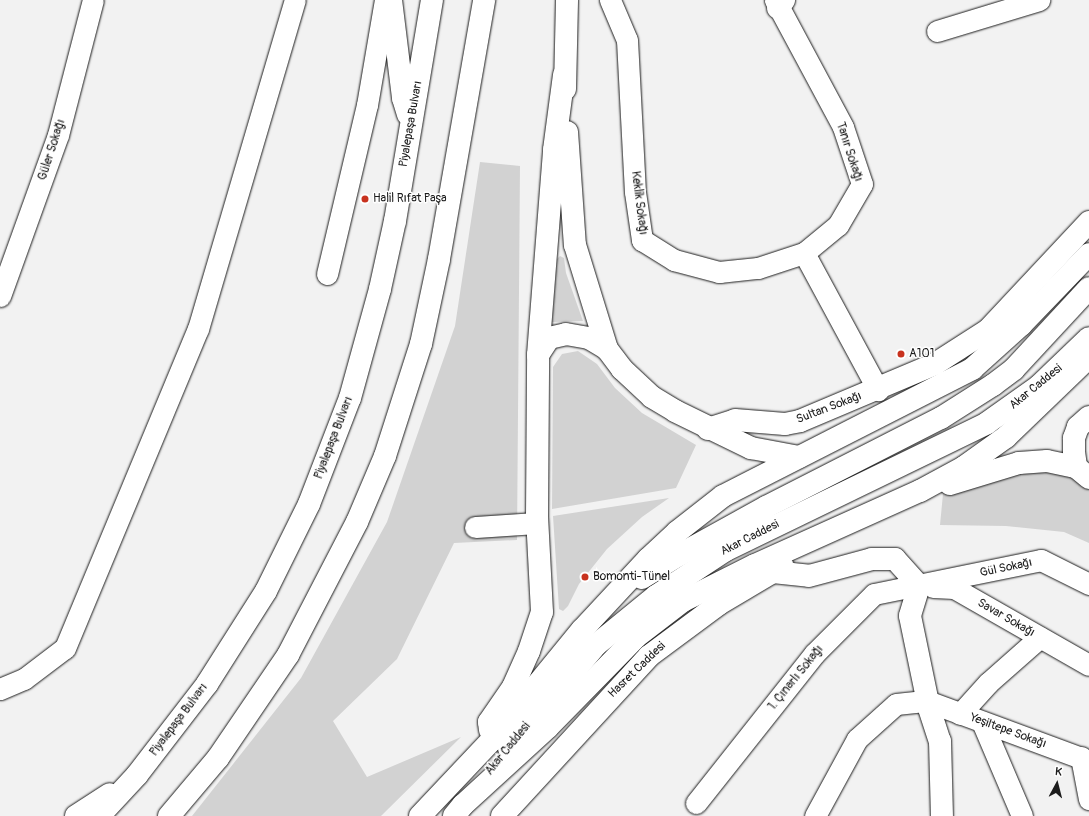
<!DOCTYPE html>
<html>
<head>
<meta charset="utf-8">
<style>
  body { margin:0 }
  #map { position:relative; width:1089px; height:816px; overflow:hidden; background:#f2f2f2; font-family:Pangolin,sans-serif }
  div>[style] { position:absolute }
  .green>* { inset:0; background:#d2d2d2 }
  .roads { filter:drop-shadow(0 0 1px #1c1c1c) drop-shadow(0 0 1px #1c1c1c) }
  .minor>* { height:21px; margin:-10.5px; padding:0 10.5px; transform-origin:10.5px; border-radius:10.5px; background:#fff }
  .tertiary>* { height:22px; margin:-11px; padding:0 11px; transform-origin:11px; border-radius:11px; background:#fff }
  .secondary>* { height:22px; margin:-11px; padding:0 11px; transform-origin:11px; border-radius:11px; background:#fff }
  .primary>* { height:22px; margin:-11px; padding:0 11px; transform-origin:11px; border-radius:11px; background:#fff }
  .dots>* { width:11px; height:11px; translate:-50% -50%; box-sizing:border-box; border:2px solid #fff; border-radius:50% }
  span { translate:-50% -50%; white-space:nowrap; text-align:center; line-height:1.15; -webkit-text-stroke:3px #fff; paint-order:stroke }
  .street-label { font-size:12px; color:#1c1c1c }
  .poi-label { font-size:12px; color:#1c1c1c }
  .left { translate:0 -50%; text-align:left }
  .north { position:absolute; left:1037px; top:764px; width:40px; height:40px; -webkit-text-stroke:3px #fff; paint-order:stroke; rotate:7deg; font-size:11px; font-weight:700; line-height:16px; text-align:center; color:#1c1c1c }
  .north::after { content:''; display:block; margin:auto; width:14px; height:18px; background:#1c1c1c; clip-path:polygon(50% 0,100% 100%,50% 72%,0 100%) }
</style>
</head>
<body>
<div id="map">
  <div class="green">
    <div style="clip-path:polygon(480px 162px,520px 166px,517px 540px,454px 543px,397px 659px,333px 721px,367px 777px,461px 737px,381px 816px,192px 816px,301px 678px,387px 522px,455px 326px)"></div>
    <div style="clip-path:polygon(560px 256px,564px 258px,566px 273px,583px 321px,552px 322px,557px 259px)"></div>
    <div style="clip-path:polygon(578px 351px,597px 364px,615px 388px,642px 413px,696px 445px,676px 488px,552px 509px,553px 367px,562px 354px)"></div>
    <div style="clip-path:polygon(1019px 463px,1089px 478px,1089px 543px,1064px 532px,1006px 526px,940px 525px,943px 494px,966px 480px)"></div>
    <div style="clip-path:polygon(669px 498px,642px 517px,607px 549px,579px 584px,568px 606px,563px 611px,559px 609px,553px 516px)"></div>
  </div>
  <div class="roads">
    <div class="minor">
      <div style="left:610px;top:0;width:43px;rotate:67deg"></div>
      <div style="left:627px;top:40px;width:152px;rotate:87deg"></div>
      <div style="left:635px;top:192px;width:49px;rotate:81.7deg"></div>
      <div style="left:642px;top:240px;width:38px;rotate:32deg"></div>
      <div style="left:674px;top:260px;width:47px;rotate:14.9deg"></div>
      <div style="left:719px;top:272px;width:39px;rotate:-6deg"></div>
      <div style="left:758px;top:268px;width:48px;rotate:-18.1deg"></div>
      <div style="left:775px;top:0;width:144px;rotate:61.8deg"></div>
      <div style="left:843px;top:127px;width:60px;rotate:71.6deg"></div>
      <div style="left:862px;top:184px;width:48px;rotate:120.3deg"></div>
      <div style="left:838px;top:225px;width:44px;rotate:140.5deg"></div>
      <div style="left:804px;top:253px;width:156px;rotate:61.6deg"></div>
      <div style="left:937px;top:31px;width:107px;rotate:-16.9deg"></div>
      <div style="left:327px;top:274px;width:174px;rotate:-76.7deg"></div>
      <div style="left:367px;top:105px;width:107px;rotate:-80.3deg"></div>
      <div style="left:0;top:296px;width:171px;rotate:-70.2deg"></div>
      <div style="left:58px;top:135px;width:139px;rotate:-75.5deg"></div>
      <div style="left:475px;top:527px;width:62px;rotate:-3.7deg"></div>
      <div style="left:933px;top:587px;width:21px;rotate:3deg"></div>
      <div style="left:954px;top:588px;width:155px;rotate:29.7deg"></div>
      <div style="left:0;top:689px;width:26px;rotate:-23deg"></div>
      <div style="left:24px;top:679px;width:51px;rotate:-37.1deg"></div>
      <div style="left:65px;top:648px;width:346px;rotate:-67.4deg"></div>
      <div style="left:198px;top:329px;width:343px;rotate:-73.6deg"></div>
      <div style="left:960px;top:714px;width:42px;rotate:-47.9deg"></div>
      <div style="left:988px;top:683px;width:69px;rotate:-41.5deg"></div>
      <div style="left:982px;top:722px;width:102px;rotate:66.9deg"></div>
      <div style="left:1081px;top:757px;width:43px;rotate:79.2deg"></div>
      <div style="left:696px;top:803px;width:190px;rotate:-51.6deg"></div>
      <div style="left:814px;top:654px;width:85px;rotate:-45deg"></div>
      <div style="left:874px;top:594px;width:170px;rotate:-11.5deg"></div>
      <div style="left:1041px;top:560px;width:54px;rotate:26.6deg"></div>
      <div style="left:815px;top:816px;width:88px;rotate:-61.4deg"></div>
      <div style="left:857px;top:739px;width:52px;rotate:-41.9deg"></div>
      <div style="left:896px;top:704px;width:31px;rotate:-6deg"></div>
      <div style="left:927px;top:701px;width:173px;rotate:20.3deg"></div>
    </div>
    <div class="tertiary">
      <div style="left:778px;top:8px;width:10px;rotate:-53deg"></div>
      <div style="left:708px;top:429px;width:28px;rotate:-18deg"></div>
      <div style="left:735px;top:420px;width:50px;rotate:4.6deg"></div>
      <div style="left:785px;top:424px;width:15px;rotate:-11deg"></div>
      <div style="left:800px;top:421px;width:147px;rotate:-22.9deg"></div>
      <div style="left:935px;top:364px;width:63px;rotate:-32.7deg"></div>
      <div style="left:988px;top:330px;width:148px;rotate:-46.9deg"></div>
    </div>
    <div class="secondary">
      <div style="left:1089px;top:417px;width:15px;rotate:138deg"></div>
      <div style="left:1078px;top:427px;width:12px;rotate:110deg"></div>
      <div style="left:1074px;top:438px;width:14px;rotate:90deg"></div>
      <div style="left:1074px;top:452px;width:15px;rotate:82deg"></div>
      <div style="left:1076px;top:467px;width:17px;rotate:40deg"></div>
      <div style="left:773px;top:572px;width:36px;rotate:6deg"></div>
      <div style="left:809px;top:576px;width:65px;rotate:-15.1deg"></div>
      <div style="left:872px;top:559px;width:23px"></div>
      <div style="left:895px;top:559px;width:36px;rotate:48deg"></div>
      <div style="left:919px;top:586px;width:31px;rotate:107deg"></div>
      <div style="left:910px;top:616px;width:94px;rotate:78.3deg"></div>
      <div style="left:929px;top:708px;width:35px;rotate:72deg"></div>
      <div style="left:940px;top:741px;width:75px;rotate:88.5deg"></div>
    </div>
    <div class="primary">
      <div style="left:391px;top:0;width:99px;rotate:83deg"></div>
      <div style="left:403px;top:98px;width:17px;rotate:73deg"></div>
      <div style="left:565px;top:89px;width:89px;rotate:-88.7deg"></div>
      <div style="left:567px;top:132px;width:113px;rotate:86deg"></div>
      <div style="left:575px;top:245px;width:109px;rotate:72.9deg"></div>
      <div style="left:607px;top:349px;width:25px;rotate:53deg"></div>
      <div style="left:622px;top:369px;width:41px;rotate:43deg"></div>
      <div style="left:652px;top:397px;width:27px;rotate:31deg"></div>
      <div style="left:675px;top:411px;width:85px;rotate:26deg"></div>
      <div style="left:751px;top:448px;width:49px;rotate:10.6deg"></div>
      <div style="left:538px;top:355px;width:20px;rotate:-57deg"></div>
      <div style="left:549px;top:338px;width:17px;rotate:-13deg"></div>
      <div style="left:566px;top:334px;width:23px;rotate:10deg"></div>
      <div style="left:589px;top:338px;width:21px;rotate:31deg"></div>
      <div style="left:950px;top:484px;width:72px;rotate:-16.9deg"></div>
      <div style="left:1019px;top:463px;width:28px;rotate:-4deg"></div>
      <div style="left:1047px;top:461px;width:30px;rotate:12deg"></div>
      <div style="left:642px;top:578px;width:44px;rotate:-31.9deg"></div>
      <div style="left:679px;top:555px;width:99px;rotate:-28.9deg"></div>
      <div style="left:766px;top:507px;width:196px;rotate:-27deg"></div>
      <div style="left:941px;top:418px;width:62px;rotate:-32.4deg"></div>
      <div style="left:993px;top:385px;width:26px;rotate:-37deg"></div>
      <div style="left:1014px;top:369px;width:110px;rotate:-47.2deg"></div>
      <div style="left:490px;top:730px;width:8px;rotate:-97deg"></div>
      <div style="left:489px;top:722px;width:42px;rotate:-55.6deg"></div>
      <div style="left:513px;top:687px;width:39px;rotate:-66deg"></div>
      <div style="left:529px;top:651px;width:41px;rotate:-71.6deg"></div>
      <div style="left:542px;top:612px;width:96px;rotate:-93deg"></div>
      <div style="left:537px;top:516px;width:161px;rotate:-89.6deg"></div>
      <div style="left:538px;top:355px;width:206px;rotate:-85.5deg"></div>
      <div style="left:554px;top:150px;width:76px;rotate:-82.4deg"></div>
      <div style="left:509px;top:748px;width:135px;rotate:-49.8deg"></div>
      <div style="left:596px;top:645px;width:77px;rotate:-39.2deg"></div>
      <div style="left:656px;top:596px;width:84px;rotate:-33.3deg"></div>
      <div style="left:726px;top:550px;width:290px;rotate:-25.9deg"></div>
      <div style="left:987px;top:423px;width:64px;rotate:-35.4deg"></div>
      <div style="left:1039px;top:386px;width:69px;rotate:-43.8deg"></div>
      <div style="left:76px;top:816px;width:40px;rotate:-32.9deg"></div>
      <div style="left:99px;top:816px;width:56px;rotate:-47.2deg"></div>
      <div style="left:137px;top:775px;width:115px;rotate:-52.4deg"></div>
      <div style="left:207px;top:684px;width:110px;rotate:-57.6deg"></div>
      <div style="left:266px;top:591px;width:97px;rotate:-63.7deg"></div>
      <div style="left:309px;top:504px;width:114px;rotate:-68.9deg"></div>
      <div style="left:350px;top:398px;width:113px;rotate:-74.6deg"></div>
      <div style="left:380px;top:289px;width:70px;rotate:-77.6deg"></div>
      <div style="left:395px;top:221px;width:224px;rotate:-80.5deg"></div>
      <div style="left:169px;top:816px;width:76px;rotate:-49.8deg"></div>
      <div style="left:218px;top:758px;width:125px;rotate:-55.8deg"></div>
      <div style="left:288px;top:655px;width:150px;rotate:-62.6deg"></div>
      <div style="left:357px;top:522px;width:72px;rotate:-67deg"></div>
      <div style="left:385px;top:456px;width:118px;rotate:-72.2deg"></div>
      <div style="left:421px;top:344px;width:87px;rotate:-78deg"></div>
      <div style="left:439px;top:259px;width:263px;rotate:-80.1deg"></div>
      <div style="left:420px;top:816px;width:103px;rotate:-46.6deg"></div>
      <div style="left:491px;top:741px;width:144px;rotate:-50.7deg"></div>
      <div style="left:582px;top:630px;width:97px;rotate:-47.1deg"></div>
      <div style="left:648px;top:559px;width:40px;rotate:-43deg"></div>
      <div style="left:677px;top:532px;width:58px;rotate:-38deg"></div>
      <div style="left:723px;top:496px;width:280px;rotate:-27deg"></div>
      <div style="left:972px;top:369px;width:66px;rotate:-41.9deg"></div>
      <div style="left:1021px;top:325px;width:98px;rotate:-46.2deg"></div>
      <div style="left:454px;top:816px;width:14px;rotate:-51deg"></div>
      <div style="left:463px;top:805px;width:115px;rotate:-42.5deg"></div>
      <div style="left:548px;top:727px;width:126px;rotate:-45.6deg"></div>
      <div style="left:636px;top:637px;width:59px;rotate:-37.5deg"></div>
      <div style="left:683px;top:601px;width:80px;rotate:-26.6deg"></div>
      <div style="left:755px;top:565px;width:181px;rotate:-24.2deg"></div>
      <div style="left:920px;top:491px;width:50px;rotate:-28.6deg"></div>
      <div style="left:964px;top:467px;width:52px;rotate:-35.5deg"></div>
      <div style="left:1006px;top:437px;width:115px;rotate:-43.9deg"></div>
      <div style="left:502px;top:816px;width:217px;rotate:-47.4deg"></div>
      <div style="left:649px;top:656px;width:87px;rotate:-36.6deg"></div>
      <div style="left:719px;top:604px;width:74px;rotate:-30.7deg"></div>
    </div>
  </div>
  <div class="dots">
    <div style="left:365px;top:199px;background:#c8321e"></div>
    <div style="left:901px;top:354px;background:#c8321e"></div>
    <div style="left:585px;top:577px;background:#c8321e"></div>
  </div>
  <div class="street-label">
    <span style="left:411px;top:124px;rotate:-80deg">Piyalepaşa Bulvarı</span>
    <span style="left:52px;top:150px;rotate:-72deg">Güler Sokağı</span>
    <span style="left:849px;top:152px;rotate:72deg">Tanır Sokağı</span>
    <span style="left:639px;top:203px;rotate:83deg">Keklik Sokağı</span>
    <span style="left:1036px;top:387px;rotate:-39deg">Akar Caddesi</span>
    <span style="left:829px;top:408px;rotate:-21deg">Sultan Sokağı</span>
    <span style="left:334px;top:438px;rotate:-69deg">Piyalepaşa Bulvarı</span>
    <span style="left:750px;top:538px;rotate:-27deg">Akar Caddesi</span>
    <span style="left:1006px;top:568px;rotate:-12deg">Gül Sokağı</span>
    <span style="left:1006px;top:618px;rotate:30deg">Savar Sokağı</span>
    <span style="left:637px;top:670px;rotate:-44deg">Hasret Caddesi</span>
    <span style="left:796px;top:678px;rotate:-51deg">1. Çınarlı Sokağı</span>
    <span style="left:179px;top:720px;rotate:-53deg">Piyalepaşa Bulvarı</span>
    <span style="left:1008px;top:731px;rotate:20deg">Yeşiltepe Sokağı</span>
    <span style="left:508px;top:749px;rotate:-51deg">Akar Caddesi</span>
  </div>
  <div class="poi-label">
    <span class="left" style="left:373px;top:199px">Halil Rıfat Paşa</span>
    <span class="left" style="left:909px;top:354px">A101</span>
    <span class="left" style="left:593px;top:577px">Bomonti-Tünel</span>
  </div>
  <div class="north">K</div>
</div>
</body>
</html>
